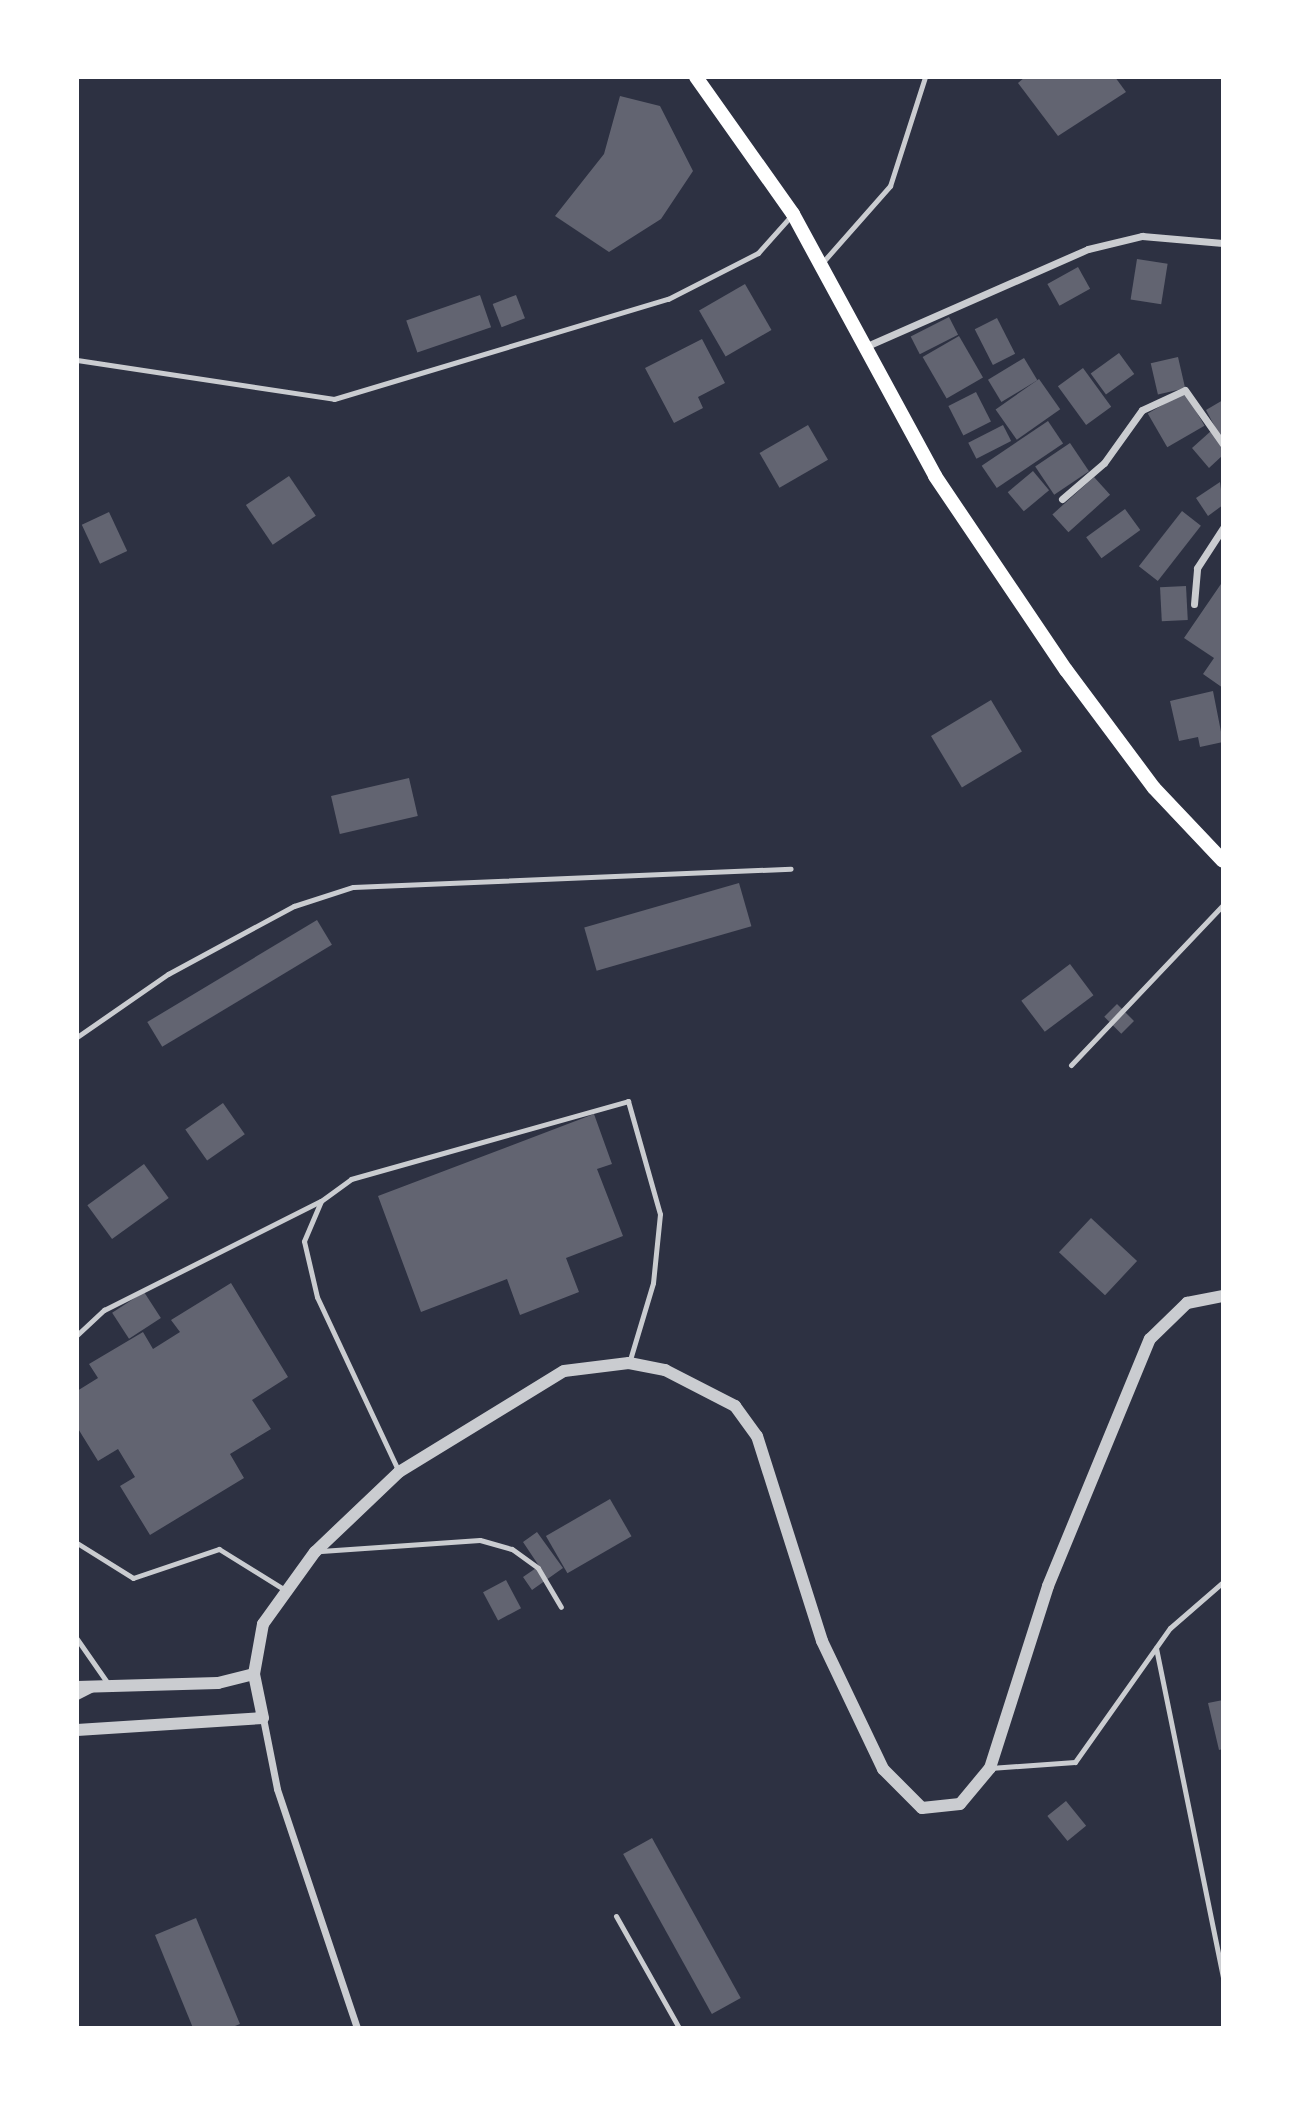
<!DOCTYPE html>
<html>
<head>
<meta charset="utf-8">
<style>
  body { margin:0 }
  #map { position:relative; width:1300px; height:2105px; overflow:hidden; background:#2d3142; font-family:"Work Sans",sans-serif }
  div>[style] { position:absolute }
  .building>* { inset:0; background:#626471; transform-origin:0 0 }
  .service>* { height:5px; margin:-2.5px; padding:0 2.5px; transform-origin:2.5px; border-radius:2.5px; background:#caccd0 }
  .minor>* { height:7px; margin:-3.5px; padding:0 3.5px; transform-origin:3.5px; border-radius:3.5px; background:#caccd0 }
  .tertiary>* { height:12px; margin:-6px; padding:0 6px; transform-origin:6px; border-radius:6px; background:#caccd0 }
  .secondary>* { height:14px; margin:-7px; padding:0 7px; transform-origin:7px; border-radius:7px; background:#fff }
  span { translate:-50% -50%; white-space:nowrap; text-align:center; line-height:1.15; -webkit-text-stroke:7px #fff; paint-order:stroke }
  .frame { position:absolute; inset:0; border:79px solid #fff; pointer-events:none }
</style>
</head>
<body>
<div id="map">
  <div class="building">
    <div style="clip-path:polygon(1025px 77px,1115px 77px,1126px 92px,1058px 136px,1018px 83px)"></div>
    <div style="clip-path:polygon(620px 96px,660px 106px,693px 171px,661px 219px,609px 252px,555px 216px,604px 154px)"></div>
    <div style="left:1137px;top:259px;width:31px;height:41px;rotate:9deg"></div>
    <div style="left:1078px;top:267px;width:25px;height:35px;rotate:61deg"></div>
    <div style="left:745px;top:284px;width:53px;height:53px;rotate:60deg"></div>
    <div style="left:480px;top:295px;width:34px;height:78px;rotate:71deg"></div>
    <div style="left:516px;top:295px;width:25px;height:25px;rotate:69deg"></div>
    <div style="left:949px;top:317px;width:20px;height:43px;rotate:63deg"></div>
    <div style="left:997px;top:318px;width:40px;height:25px;rotate:63deg"></div>
    <div style="left:959px;top:336px;width:48px;height:42px;rotate:60deg"></div>
    <div style="clip-path:polygon(702px 339px,725px 383px,698px 397px,703px 408px,674px 423px,645px 368px)"></div>
    <div style="left:1119px;top:353px;width:26px;height:35px;rotate:54deg"></div>
    <div style="left:1178px;top:357px;width:32px;height:28px;rotate:77deg"></div>
    <div style="left:1024px;top:358px;width:26px;height:42px;rotate:59deg"></div>
    <div style="left:1083px;top:368px;width:48px;height:31px;rotate:54deg"></div>
    <div style="left:1039px;top:379px;width:37px;height:53px;rotate:55deg"></div>
    <div style="left:976px;top:392px;width:33px;height:31px;rotate:63deg"></div>
    <div style="left:1185px;top:392px;width:39px;height:43px;rotate:60deg"></div>
    <div style="clip-path:polygon(1223px 400px,1223px 442px,1206px 410px)"></div>
    <div style="left:1048px;top:421px;width:27px;height:80px;rotate:56deg"></div>
    <div style="left:808px;top:425px;width:40px;height:56px;rotate:60deg"></div>
    <div style="left:1003px;top:425px;width:18px;height:39px;rotate:63deg"></div>
    <div style="clip-path:polygon(1211px 431px,1223px 444px,1223px 455px,1209px 468px,1192px 448px)"></div>
    <div style="left:1070px;top:443px;width:34px;height:42px;rotate:56deg"></div>
    <div style="left:1033px;top:471px;width:25px;height:33px;rotate:50deg"></div>
    <div style="left:289px;top:476px;width:48px;height:52px;rotate:56deg"></div>
    <div style="left:1094px;top:477px;width:24px;height:56px;rotate:48deg"></div>
    <div style="clip-path:polygon(1220px 482px,1223px 505px,1208px 516px,1196px 498px)"></div>
    <div style="left:1125px;top:509px;width:26px;height:48px;rotate:54deg"></div>
    <div style="left:1182px;top:511px;width:24px;height:70px;rotate:38deg"></div>
    <div style="left:109px;top:512px;width:43px;height:30px;rotate:65deg"></div>
    <div style="clip-path:polygon(1223px 581px,1223px 688px,1203px 674px,1214px 658px,1184px 638px)"></div>
    <div style="left:1186px;top:586px;width:34px;height:26px;rotate:87deg"></div>
    <div style="clip-path:polygon(1213px 691px,1223px 742px,1200px 747px,1198px 737px,1179px 741px,1170px 701px)"></div>
    <div style="left:991px;top:700px;width:60px;height:70px;rotate:59deg"></div>
    <div style="left:409px;top:778px;width:39px;height:80px;rotate:77deg"></div>
    <div style="left:739px;top:883px;width:45px;height:161px;rotate:74deg"></div>
    <div style="left:317px;top:920px;width:29px;height:198px;rotate:59deg"></div>
    <div style="left:1070px;top:964px;width:39px;height:61px;rotate:53deg"></div>
    <div style="left:1117px;top:1004px;width:24px;height:18px;rotate:45deg"></div>
    <div style="left:223px;top:1103px;width:38px;height:46px;rotate:55deg"></div>
    <div style="clip-path:polygon(594px 1114px,612px 1164px,597px 1169px,623px 1236px,566px 1258px,579px 1292px,520px 1315px,507px 1279px,421px 1312px,378px 1196px)"></div>
    <div style="left:144px;top:1164px;width:42px;height:70px;rotate:54deg"></div>
    <div style="left:1091px;top:1218px;width:63px;height:47px;rotate:43deg"></div>
    <div style="clip-path:polygon(231px 1283px,288px 1377px,252px 1400px,271px 1429px,230px 1454px,244px 1478px,150px 1535px,120px 1486px,135px 1477px,118px 1449px,98px 1461px,77px 1427px,77px 1391px,98px 1378px,89px 1364px,143px 1332px,153px 1349px,180px 1332px,171px 1320px)"></div>
    <div style="left:144px;top:1292px;width:31px;height:38px;rotate:57deg"></div>
    <div style="left:610px;top:1499px;width:43px;height:74px;rotate:60deg"></div>
    <div style="clip-path:polygon(537px 1532px,563px 1568px,532px 1590px,523px 1577px,539px 1566px,523px 1542px)"></div>
    <div style="left:506px;top:1580px;width:32px;height:26px;rotate:62deg"></div>
    <div style="clip-path:polygon(1223px 1700px,1223px 1749px,1219px 1750px,1208px 1703px)"></div>
    <div style="left:1066px;top:1801px;width:32px;height:24px;rotate:51deg"></div>
    <div style="left:652px;top:1838px;width:183px;height:33px;rotate:61deg"></div>
    <div style="clip-path:polygon(196px 1918px,240px 2024px,230px 2028px,193px 2028px,155px 1935px)"></div>
  </div>
  <div class="service">
    <div style="left:822px;top:263px;width:103px;rotate:-48.6deg"></div>
    <div style="left:890px;top:186px;width:114px;rotate:-72.2deg"></div>
    <div style="left:77px;top:360px;width:260px;rotate:8.6deg"></div>
    <div style="left:334px;top:399px;width:349px;rotate:-16.7deg"></div>
    <div style="left:668px;top:299px;width:101px;rotate:-27.1deg"></div>
    <div style="left:758px;top:253px;width:50px;rotate:-48.3deg"></div>
    <div style="left:77px;top:1037px;width:111px;rotate:-34.7deg"></div>
    <div style="left:168px;top:974px;width:143px;rotate:-28.4deg"></div>
    <div style="left:294px;top:906px;width:62px;rotate:-17.9deg"></div>
    <div style="left:353px;top:887px;width:438px;rotate:-2.4deg"></div>
    <div style="left:1071px;top:1065px;width:221px;rotate:-46.5deg"></div>
    <div style="left:77px;top:1335px;width:37px;rotate:-43deg"></div>
    <div style="left:104px;top:1310px;width:243px;rotate:-26.7deg"></div>
    <div style="left:399px;top:1472px;width:193px;rotate:-115.1deg"></div>
    <div style="left:317px;top:1297px;width:57px;rotate:-103.1deg"></div>
    <div style="left:304px;top:1241px;width:43px;rotate:-67deg"></div>
    <div style="left:321px;top:1201px;width:37px;rotate:-36deg"></div>
    <div style="left:351px;top:1179px;width:288px;rotate:-15.7deg"></div>
    <div style="left:628px;top:1101px;width:117px;rotate:74.2deg"></div>
    <div style="left:660px;top:1214px;width:69px;rotate:95.8deg"></div>
    <div style="left:653px;top:1283px;width:84px;rotate:106.7deg"></div>
    <div style="left:77px;top:1543px;width:66px;rotate:32deg"></div>
    <div style="left:133px;top:1578px;width:91px;rotate:-18.6deg"></div>
    <div style="left:219px;top:1549px;width:78px;rotate:31.8deg"></div>
    <div style="left:321px;top:1551px;width:159px;rotate:-4deg"></div>
    <div style="left:480px;top:1540px;width:33px;rotate:16deg"></div>
    <div style="left:512px;top:1549px;width:32px;rotate:36deg"></div>
    <div style="left:538px;top:1568px;width:45px;rotate:59.5deg"></div>
    <div style="left:77px;top:1639px;width:56px;rotate:55.2deg"></div>
    <div style="left:1156px;top:1648px;width:336px;rotate:78.5deg"></div>
    <div style="left:990px;top:1768px;width:85px;rotate:-4deg"></div>
    <div style="left:1075px;top:1762px;width:164px;rotate:-54.7deg"></div>
    <div style="left:1170px;top:1628px;width:70px;rotate:-41deg"></div>
    <div style="left:616px;top:1916px;width:129px;rotate:60.6deg"></div>
  </div>
  <div class="minor">
    <div style="left:867px;top:346px;width:241px;rotate:-23.7deg"></div>
    <div style="left:1088px;top:249px;width:56px;rotate:-13.5deg"></div>
    <div style="left:1142px;top:236px;width:81px;rotate:4.9deg"></div>
    <div style="left:1062px;top:499px;width:55px;rotate:-40.6deg"></div>
    <div style="left:1104px;top:463px;width:65px;rotate:-54.4deg"></div>
    <div style="left:1142px;top:410px;width:47px;rotate:-24.9deg"></div>
    <div style="left:1185px;top:390px;width:66px;rotate:54.9deg"></div>
    <div style="left:1194px;top:604px;width:36px;rotate:-85deg"></div>
    <div style="left:1197px;top:568px;width:48px;rotate:-57deg"></div>
    <div style="left:77px;top:1696px;width:16px;rotate:-27deg"></div>
    <div style="left:263px;top:1718px;width:72px;rotate:78.8deg"></div>
    <div style="left:277px;top:1789px;width:252px;rotate:71.5deg"></div>
  </div>
  <div class="tertiary">
    <div style="left:77px;top:1687px;width:141px;rotate:-1.6deg"></div>
    <div style="left:218px;top:1683px;width:37px;rotate:-14deg"></div>
    <div style="left:77px;top:1730px;width:186px;rotate:-3.7deg"></div>
    <div style="left:263px;top:1718px;width:45px;rotate:-101.6deg"></div>
    <div style="left:254px;top:1674px;width:51px;rotate:-79.8deg"></div>
    <div style="left:263px;top:1624px;width:89px;rotate:-54.2deg"></div>
    <div style="left:315px;top:1552px;width:116px;rotate:-43.6deg"></div>
    <div style="left:399px;top:1472px;width:193px;rotate:-31.5deg"></div>
    <div style="left:564px;top:1371px;width:65px;rotate:-7deg"></div>
    <div style="left:629px;top:1363px;width:37px;rotate:11deg"></div>
    <div style="left:665px;top:1370px;width:79px;rotate:27.2deg"></div>
    <div style="left:735px;top:1406px;width:37px;rotate:54deg"></div>
    <div style="left:757px;top:1436px;width:215px;rotate:72.4deg"></div>
    <div style="left:822px;top:1641px;width:142px;rotate:64.5deg"></div>
    <div style="left:883px;top:1769px;width:55px;rotate:45deg"></div>
    <div style="left:922px;top:1808px;width:38px;rotate:-6deg"></div>
    <div style="left:960px;top:1804px;width:47px;rotate:-50.2deg"></div>
    <div style="left:990px;top:1768px;width:191px;rotate:-72.3deg"></div>
    <div style="left:1048px;top:1586px;width:267px;rotate:-67.6deg"></div>
    <div style="left:1150px;top:1339px;width:52px;rotate:-44.2deg"></div>
    <div style="left:1187px;top:1303px;width:37px;rotate:-11deg"></div>
  </div>
  <div class="secondary">
    <div style="left:696px;top:77px;width:168px;rotate:54.7deg"></div>
    <div style="left:793px;top:214px;width:298px;rotate:61.5deg"></div>
    <div style="left:935px;top:476px;width:234px;rotate:56deg"></div>
    <div style="left:1066px;top:670px;width:147px;rotate:53.3deg"></div>
    <div style="left:1154px;top:788px;width:100px;rotate:46.6deg"></div>
  </div>
  <div class="frame"></div>
</div>
</body>
</html>
